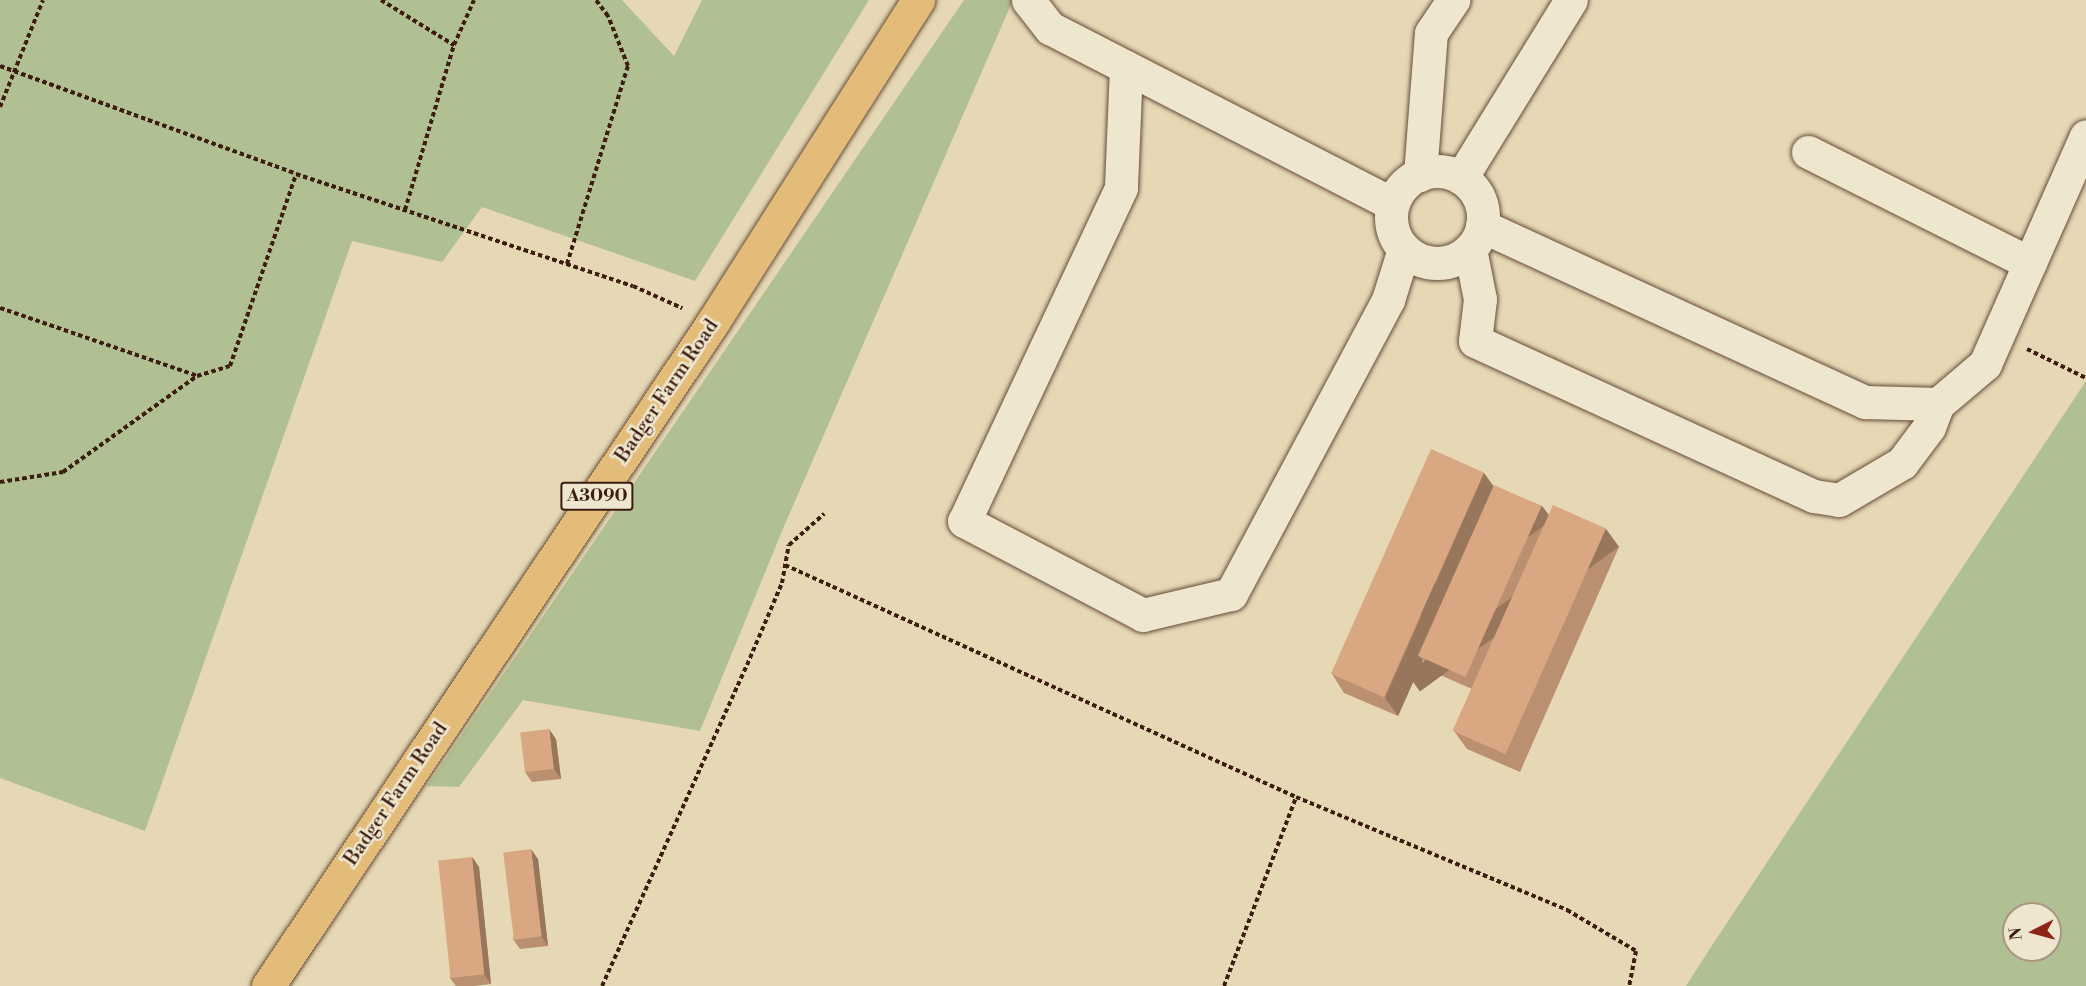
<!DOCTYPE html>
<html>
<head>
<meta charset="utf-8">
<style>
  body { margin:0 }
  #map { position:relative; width:2086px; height:986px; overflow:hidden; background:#e6d8b5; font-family:"Libre Bodoni",serif }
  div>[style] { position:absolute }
  .green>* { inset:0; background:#b0c092 }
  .path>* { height:4px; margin-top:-2px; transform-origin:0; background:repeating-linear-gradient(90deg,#3c1d0f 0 4.5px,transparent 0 7.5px) }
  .roads { filter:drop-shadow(0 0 2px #664c38) drop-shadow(0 0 2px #664c38) }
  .minor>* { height:33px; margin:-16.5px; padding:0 16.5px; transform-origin:16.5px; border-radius:16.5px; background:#efe6cf }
  .minor>.ring { margin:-16.5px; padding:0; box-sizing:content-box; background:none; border:33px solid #efe6cf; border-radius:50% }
  .major>* { height:33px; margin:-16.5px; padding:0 16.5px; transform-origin:16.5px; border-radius:16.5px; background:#e3bc7a }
  .wall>* { inset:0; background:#bb9070 }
  .shaded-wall>* { inset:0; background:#98765b; transform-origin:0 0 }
  .building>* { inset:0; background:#d9a882; transform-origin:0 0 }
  span { translate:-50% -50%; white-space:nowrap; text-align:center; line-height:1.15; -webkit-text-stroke:5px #efe6cf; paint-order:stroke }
  .shield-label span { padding:2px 4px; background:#efe6cf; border:2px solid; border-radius:4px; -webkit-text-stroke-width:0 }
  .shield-label { font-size:18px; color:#3c1d0f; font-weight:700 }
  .street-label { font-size:20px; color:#3c1d0f }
  .north { position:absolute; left:2002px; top:902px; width:60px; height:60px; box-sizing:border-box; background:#efe6cf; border:2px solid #a79682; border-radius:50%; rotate:264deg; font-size:16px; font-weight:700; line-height:24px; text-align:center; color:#3c1d0f }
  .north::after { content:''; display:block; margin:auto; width:21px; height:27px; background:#8f2418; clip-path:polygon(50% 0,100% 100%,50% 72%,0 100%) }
</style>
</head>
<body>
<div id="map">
  <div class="green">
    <div style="clip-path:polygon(0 0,622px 0,674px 56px,702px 0,869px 0,695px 281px,482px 207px,442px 262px,352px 241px,145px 831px,0 778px)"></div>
    <div style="clip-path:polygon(964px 0,1013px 0,782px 531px,700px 731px,523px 700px,459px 787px,427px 786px)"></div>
    <div style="clip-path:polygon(evenodd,2086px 381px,2086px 986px,1686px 986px,1711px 947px,2086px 381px,2014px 914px,2050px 914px,2050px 950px,2014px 950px,2014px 914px)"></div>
  </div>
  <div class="path">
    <div style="left:381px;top:0;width:86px;rotate:31.7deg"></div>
    <div style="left:0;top:66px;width:315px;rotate:20deg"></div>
    <div style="left:296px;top:174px;width:355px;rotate:18.4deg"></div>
    <div style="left:633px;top:286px;width:54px;rotate:24.2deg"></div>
    <div style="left:0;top:107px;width:115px;rotate:-68.1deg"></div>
    <div style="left:405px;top:210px;width:172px;rotate:-73.5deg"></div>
    <div style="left:454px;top:45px;width:49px;rotate:-66deg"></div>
    <div style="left:567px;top:264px;width:207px;rotate:-72.9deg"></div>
    <div style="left:628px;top:66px;width:54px;rotate:-111.8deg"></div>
    <div style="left:608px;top:16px;width:20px;rotate:-127deg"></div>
    <div style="left:0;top:308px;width:208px;rotate:19deg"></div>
    <div style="left:197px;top:376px;width:34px;rotate:-17deg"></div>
    <div style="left:230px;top:366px;width:203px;rotate:-71deg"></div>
    <div style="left:2027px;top:349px;width:66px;rotate:26.2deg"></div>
    <div style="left:0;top:482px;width:64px;rotate:-9deg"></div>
    <div style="left:63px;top:472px;width:165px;rotate:-35.6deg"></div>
    <div style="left:785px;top:565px;width:561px;rotate:24.42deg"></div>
    <div style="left:1296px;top:797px;width:294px;rotate:22.6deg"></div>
    <div style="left:1567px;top:910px;width:80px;rotate:30.7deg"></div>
    <div style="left:1636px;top:951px;width:36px;rotate:101deg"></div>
    <div style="left:602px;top:986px;width:352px;rotate:-65.7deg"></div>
    <div style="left:747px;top:665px;width:89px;rotate:-66.9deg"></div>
    <div style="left:782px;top:583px;width:39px;rotate:-80deg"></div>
    <div style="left:789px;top:545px;width:47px;rotate:-41.5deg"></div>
    <div style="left:1224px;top:986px;width:202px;rotate:-69.1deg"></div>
  </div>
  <div class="roads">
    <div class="minor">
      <div style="left:1028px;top:0;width:36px;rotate:52deg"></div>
      <div style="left:1050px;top:28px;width:385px;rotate:27.2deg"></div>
      <div style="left:1126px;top:67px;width:121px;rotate:92.4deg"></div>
      <div style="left:1121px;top:188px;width:368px;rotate:115.2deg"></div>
      <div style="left:964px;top:521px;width:202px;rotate:27.7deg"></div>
      <div style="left:1143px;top:615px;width:90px;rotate:-13.4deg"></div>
      <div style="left:1231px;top:594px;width:333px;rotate:-61.9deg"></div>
      <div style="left:1388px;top:300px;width:53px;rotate:-72.6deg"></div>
      <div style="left:1808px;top:152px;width:248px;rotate:26.6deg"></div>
      <div class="ring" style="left:1391px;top:171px;width:59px;height:59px"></div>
      <div style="left:1420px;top:175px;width:142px;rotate:-85.6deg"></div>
      <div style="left:1431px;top:33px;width:40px;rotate:-56deg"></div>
      <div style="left:1461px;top:178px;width:209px;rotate:-58.3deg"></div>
      <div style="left:1482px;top:226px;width:422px;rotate:24.7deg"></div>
      <div style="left:1865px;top:402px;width:73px;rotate:1.6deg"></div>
      <div style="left:1938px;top:404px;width:62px;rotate:-40.4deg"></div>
      <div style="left:1985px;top:364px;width:249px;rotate:-66.1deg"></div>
      <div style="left:1470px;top:249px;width:51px;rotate:78.7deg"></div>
      <div style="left:1480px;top:299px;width:42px;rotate:96.8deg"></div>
      <div style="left:1475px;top:341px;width:373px;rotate:24.6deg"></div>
      <div style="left:1814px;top:496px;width:25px;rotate:9deg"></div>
      <div style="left:1839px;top:500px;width:73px;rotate:-30.4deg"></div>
      <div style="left:1902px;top:463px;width:45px;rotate:-53.1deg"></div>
      <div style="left:1929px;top:427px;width:25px;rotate:-69deg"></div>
    </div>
    <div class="major">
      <div style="left:268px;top:986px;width:799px;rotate:-56.17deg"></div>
      <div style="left:713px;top:322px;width:382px;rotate:-57.5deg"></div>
    </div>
  </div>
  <div class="wall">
    <div style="clip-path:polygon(1484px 473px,1493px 486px,1542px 506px,1549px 515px,1606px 529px,1619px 547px,1520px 772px,1467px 749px,1454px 731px,1472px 689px,1431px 671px,1423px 660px,1398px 716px,1344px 693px,1332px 674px)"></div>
    <div style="clip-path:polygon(556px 739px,561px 779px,532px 782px,525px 772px)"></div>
    <div style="clip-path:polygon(472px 857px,479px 867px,491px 984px,474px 986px,456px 986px,450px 978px)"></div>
    <div style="clip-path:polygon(538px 859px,548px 946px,520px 949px,513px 939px)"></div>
  </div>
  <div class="shaded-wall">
    <div style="clip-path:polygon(1484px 473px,1497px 491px,1420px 657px,1423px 660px,1398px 716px,1385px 698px)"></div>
    <div style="left:1542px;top:506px;width:17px;height:187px;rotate:54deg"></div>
    <div style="left:1606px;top:529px;width:22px;height:246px;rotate:54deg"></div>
    <div style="clip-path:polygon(549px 729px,556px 739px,561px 779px,554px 769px)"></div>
    <div style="clip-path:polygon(531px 849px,538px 859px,548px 946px,541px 936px)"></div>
    <div style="clip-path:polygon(472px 857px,479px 867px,491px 984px,484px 974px)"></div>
  </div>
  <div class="building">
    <div style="left:1431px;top:449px;width:58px;height:246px;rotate:24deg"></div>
    <div style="left:1494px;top:485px;width:52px;height:187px;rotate:24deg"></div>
    <div style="left:1553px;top:505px;width:58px;height:247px;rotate:24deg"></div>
    <div style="left:549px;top:729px;width:40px;height:29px;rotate:83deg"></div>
    <div style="left:531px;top:849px;width:88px;height:28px;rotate:83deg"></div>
    <div style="left:472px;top:857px;width:118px;height:34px;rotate:84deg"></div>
  </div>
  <div class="shield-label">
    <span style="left:597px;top:496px">A3090</span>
  </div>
  <div class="street-label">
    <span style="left:667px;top:391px;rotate:-56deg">Badger Farm Road</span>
    <span style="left:396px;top:794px;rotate:-56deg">Badger Farm Road</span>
  </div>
  <div class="north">N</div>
</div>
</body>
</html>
